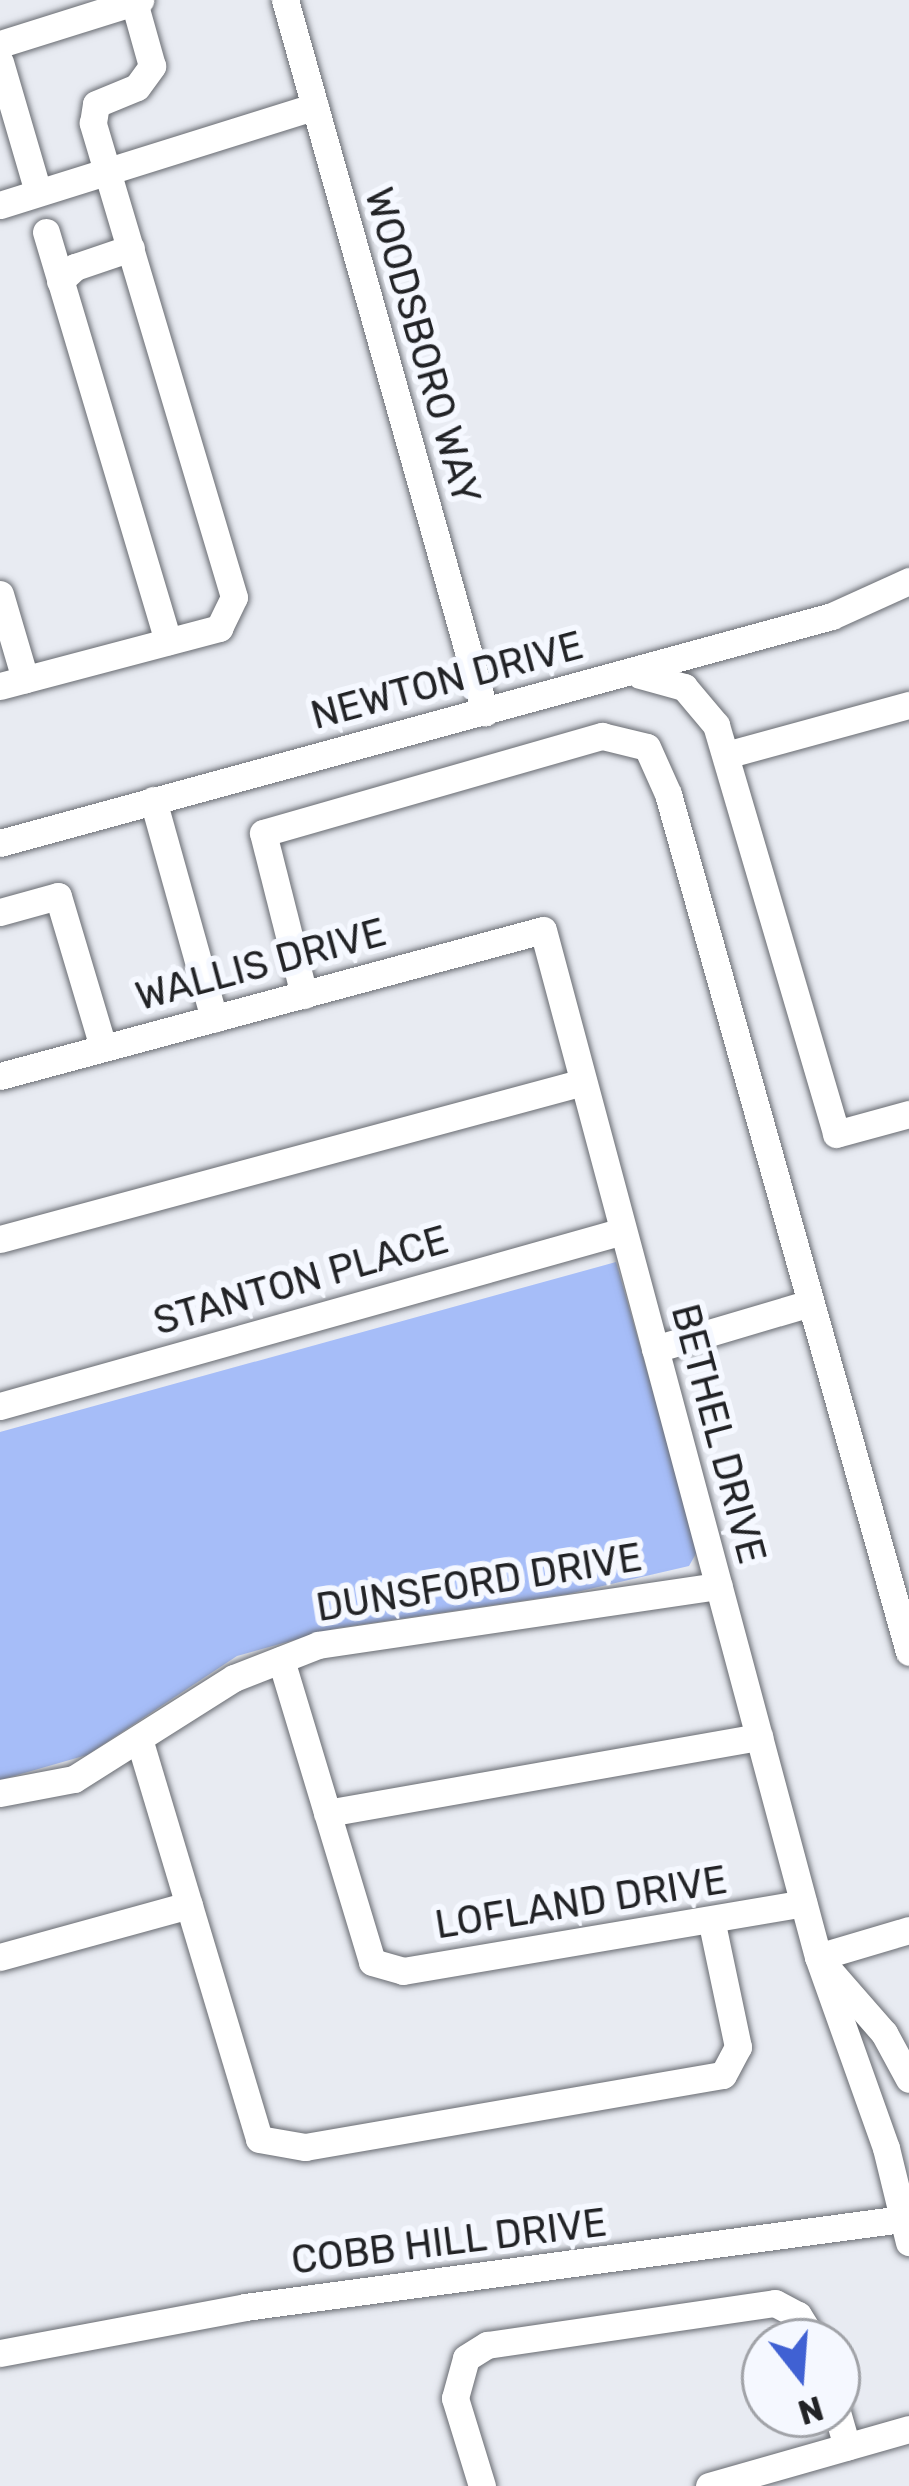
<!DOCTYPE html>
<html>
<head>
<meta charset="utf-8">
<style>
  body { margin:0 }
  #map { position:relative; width:909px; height:2486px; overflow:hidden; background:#e8ebf2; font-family:Rubik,sans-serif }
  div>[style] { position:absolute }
  .green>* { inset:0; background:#a6bdf8 }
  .roads { filter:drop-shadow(0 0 3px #686b71) drop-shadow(0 0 3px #686b71) }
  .minor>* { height:27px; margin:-13.5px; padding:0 13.5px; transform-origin:13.5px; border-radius:13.5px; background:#fff }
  span { translate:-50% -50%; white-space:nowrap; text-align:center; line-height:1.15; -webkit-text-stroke:12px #f5f8ff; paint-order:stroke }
  .street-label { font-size:39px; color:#222326 }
  .north { position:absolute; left:741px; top:2318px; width:120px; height:120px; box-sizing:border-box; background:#f5f8ff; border:3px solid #a1a3a8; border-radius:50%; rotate:163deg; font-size:33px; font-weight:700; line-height:48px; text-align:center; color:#222326 }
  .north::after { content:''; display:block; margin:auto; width:42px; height:54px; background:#4061d3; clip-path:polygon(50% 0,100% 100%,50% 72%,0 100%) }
</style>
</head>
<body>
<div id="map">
  <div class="green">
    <div style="clip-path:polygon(616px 1262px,698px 1550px,689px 1566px,568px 1594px,337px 1628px,237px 1656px,87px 1755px,0 1780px,0 1432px)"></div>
  </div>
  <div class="roads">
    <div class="minor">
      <div style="left:285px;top:0;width:740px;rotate:74.31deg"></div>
      <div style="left:0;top:44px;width:147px;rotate:-17.4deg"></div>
      <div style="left:0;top:62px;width:135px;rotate:73.7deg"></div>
      <div style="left:0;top:205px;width:330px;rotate:-17.4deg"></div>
      <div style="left:46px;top:232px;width:427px;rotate:73.4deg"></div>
      <div style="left:60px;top:281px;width:21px;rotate:-43deg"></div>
      <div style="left:75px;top:267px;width:59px;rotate:-18.7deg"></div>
      <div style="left:0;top:594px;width:89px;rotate:73.6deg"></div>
      <div style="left:640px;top:675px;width:46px;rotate:15.3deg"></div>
      <div style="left:684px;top:687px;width:50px;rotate:49.9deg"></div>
      <div style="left:716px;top:725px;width:426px;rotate:73.6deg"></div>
      <div style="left:836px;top:1134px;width:76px;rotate:-15.3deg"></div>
      <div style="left:0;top:686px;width:227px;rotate:-14.8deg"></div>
      <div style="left:219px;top:628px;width:34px;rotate:-64deg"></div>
      <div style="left:234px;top:597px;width:495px;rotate:-106.6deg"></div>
      <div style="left:93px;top:123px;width:19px;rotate:-81deg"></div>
      <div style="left:96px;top:104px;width:44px;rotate:-22.5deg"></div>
      <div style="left:137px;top:87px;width:26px;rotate:-54deg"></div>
      <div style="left:152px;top:66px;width:66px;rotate:-105.7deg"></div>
      <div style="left:726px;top:755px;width:190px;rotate:-15.3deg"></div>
      <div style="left:153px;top:800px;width:227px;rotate:74.4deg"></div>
      <div style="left:0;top:843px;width:862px;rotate:-15.26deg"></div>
      <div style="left:832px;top:616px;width:85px;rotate:-24.4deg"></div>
      <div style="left:0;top:912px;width:60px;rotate:-15.4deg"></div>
      <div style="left:58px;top:896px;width:158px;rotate:73.4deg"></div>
      <div style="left:304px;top:995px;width:167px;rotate:-104.2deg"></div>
      <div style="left:263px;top:833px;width:353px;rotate:-16deg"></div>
      <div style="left:602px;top:736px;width:46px;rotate:13.7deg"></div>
      <div style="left:647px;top:747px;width:51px;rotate:65.9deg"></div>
      <div style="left:668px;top:794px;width:891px;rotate:74.31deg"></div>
      <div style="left:0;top:1076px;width:562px;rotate:-15.05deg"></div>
      <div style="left:543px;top:930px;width:1063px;rotate:75.01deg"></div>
      <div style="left:818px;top:1957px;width:203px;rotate:70.4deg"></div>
      <div style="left:886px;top:2148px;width:97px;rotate:76.3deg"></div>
      <div style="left:0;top:1239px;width:604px;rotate:-15.07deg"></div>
      <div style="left:655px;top:1349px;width:162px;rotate:-16.5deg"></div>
      <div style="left:0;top:1406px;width:647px;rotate:-15.69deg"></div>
      <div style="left:281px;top:1660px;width:315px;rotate:73.2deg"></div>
      <div style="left:372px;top:1962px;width:32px;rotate:16deg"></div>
      <div style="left:403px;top:1971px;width:406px;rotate:-9.6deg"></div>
      <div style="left:140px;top:1742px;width:414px;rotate:73.3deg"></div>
      <div style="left:259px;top:2139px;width:47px;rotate:9.9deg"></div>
      <div style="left:305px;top:2147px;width:424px;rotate:-9.8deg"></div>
      <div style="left:723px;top:2075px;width:32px;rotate:-62deg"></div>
      <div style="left:738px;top:2047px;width:126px;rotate:-101.9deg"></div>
      <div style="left:0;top:1793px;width:75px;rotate:-10.7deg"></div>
      <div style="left:74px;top:1779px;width:189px;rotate:-32.3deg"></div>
      <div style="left:234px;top:1678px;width:90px;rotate:-21.4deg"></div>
      <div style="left:318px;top:1645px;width:405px;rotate:-8.4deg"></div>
      <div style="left:327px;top:1813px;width:439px;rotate:-10deg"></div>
      <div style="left:0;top:1957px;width:196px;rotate:-15.4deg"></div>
      <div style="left:818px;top:1957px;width:95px;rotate:-16.5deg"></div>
      <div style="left:829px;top:1970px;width:84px;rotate:48.9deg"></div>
      <div style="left:884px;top:2033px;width:52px;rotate:61.5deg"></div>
      <div style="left:0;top:2353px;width:249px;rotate:-10.6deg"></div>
      <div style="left:245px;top:2307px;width:670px;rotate:-7.63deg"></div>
      <div style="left:837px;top:2412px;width:36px;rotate:74deg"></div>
      <div style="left:482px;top:2486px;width:92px;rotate:-107.1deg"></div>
      <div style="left:455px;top:2398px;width:41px;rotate:-74.6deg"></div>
      <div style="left:466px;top:2358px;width:25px;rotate:-32deg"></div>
      <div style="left:487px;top:2345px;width:291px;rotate:-8.3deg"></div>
      <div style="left:775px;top:2303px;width:26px;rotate:28deg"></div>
      <div style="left:798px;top:2315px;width:32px;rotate:58deg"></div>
      <div style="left:709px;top:2486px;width:208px;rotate:-15.9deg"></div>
    </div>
  </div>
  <div class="street-label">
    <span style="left:422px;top:346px;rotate:74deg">WOODSBORO WAY</span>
    <span style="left:447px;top:681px;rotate:-15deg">NEWTON DRIVE</span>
    <span style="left:261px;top:965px;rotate:-15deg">WALLIS DRIVE</span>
    <span style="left:301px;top:1281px;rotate:-16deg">STANTON PLACE</span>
    <span style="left:718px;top:1434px;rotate:75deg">BETHEL DRIVE</span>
    <span style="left:479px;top:1583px;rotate:-9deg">DUNSFORD DRIVE</span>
    <span style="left:581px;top:1903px;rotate:-9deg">LOFLAND DRIVE</span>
    <span style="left:449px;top:2242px;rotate:-7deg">COBB HILL DRIVE</span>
  </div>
  <div class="north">N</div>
</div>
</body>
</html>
